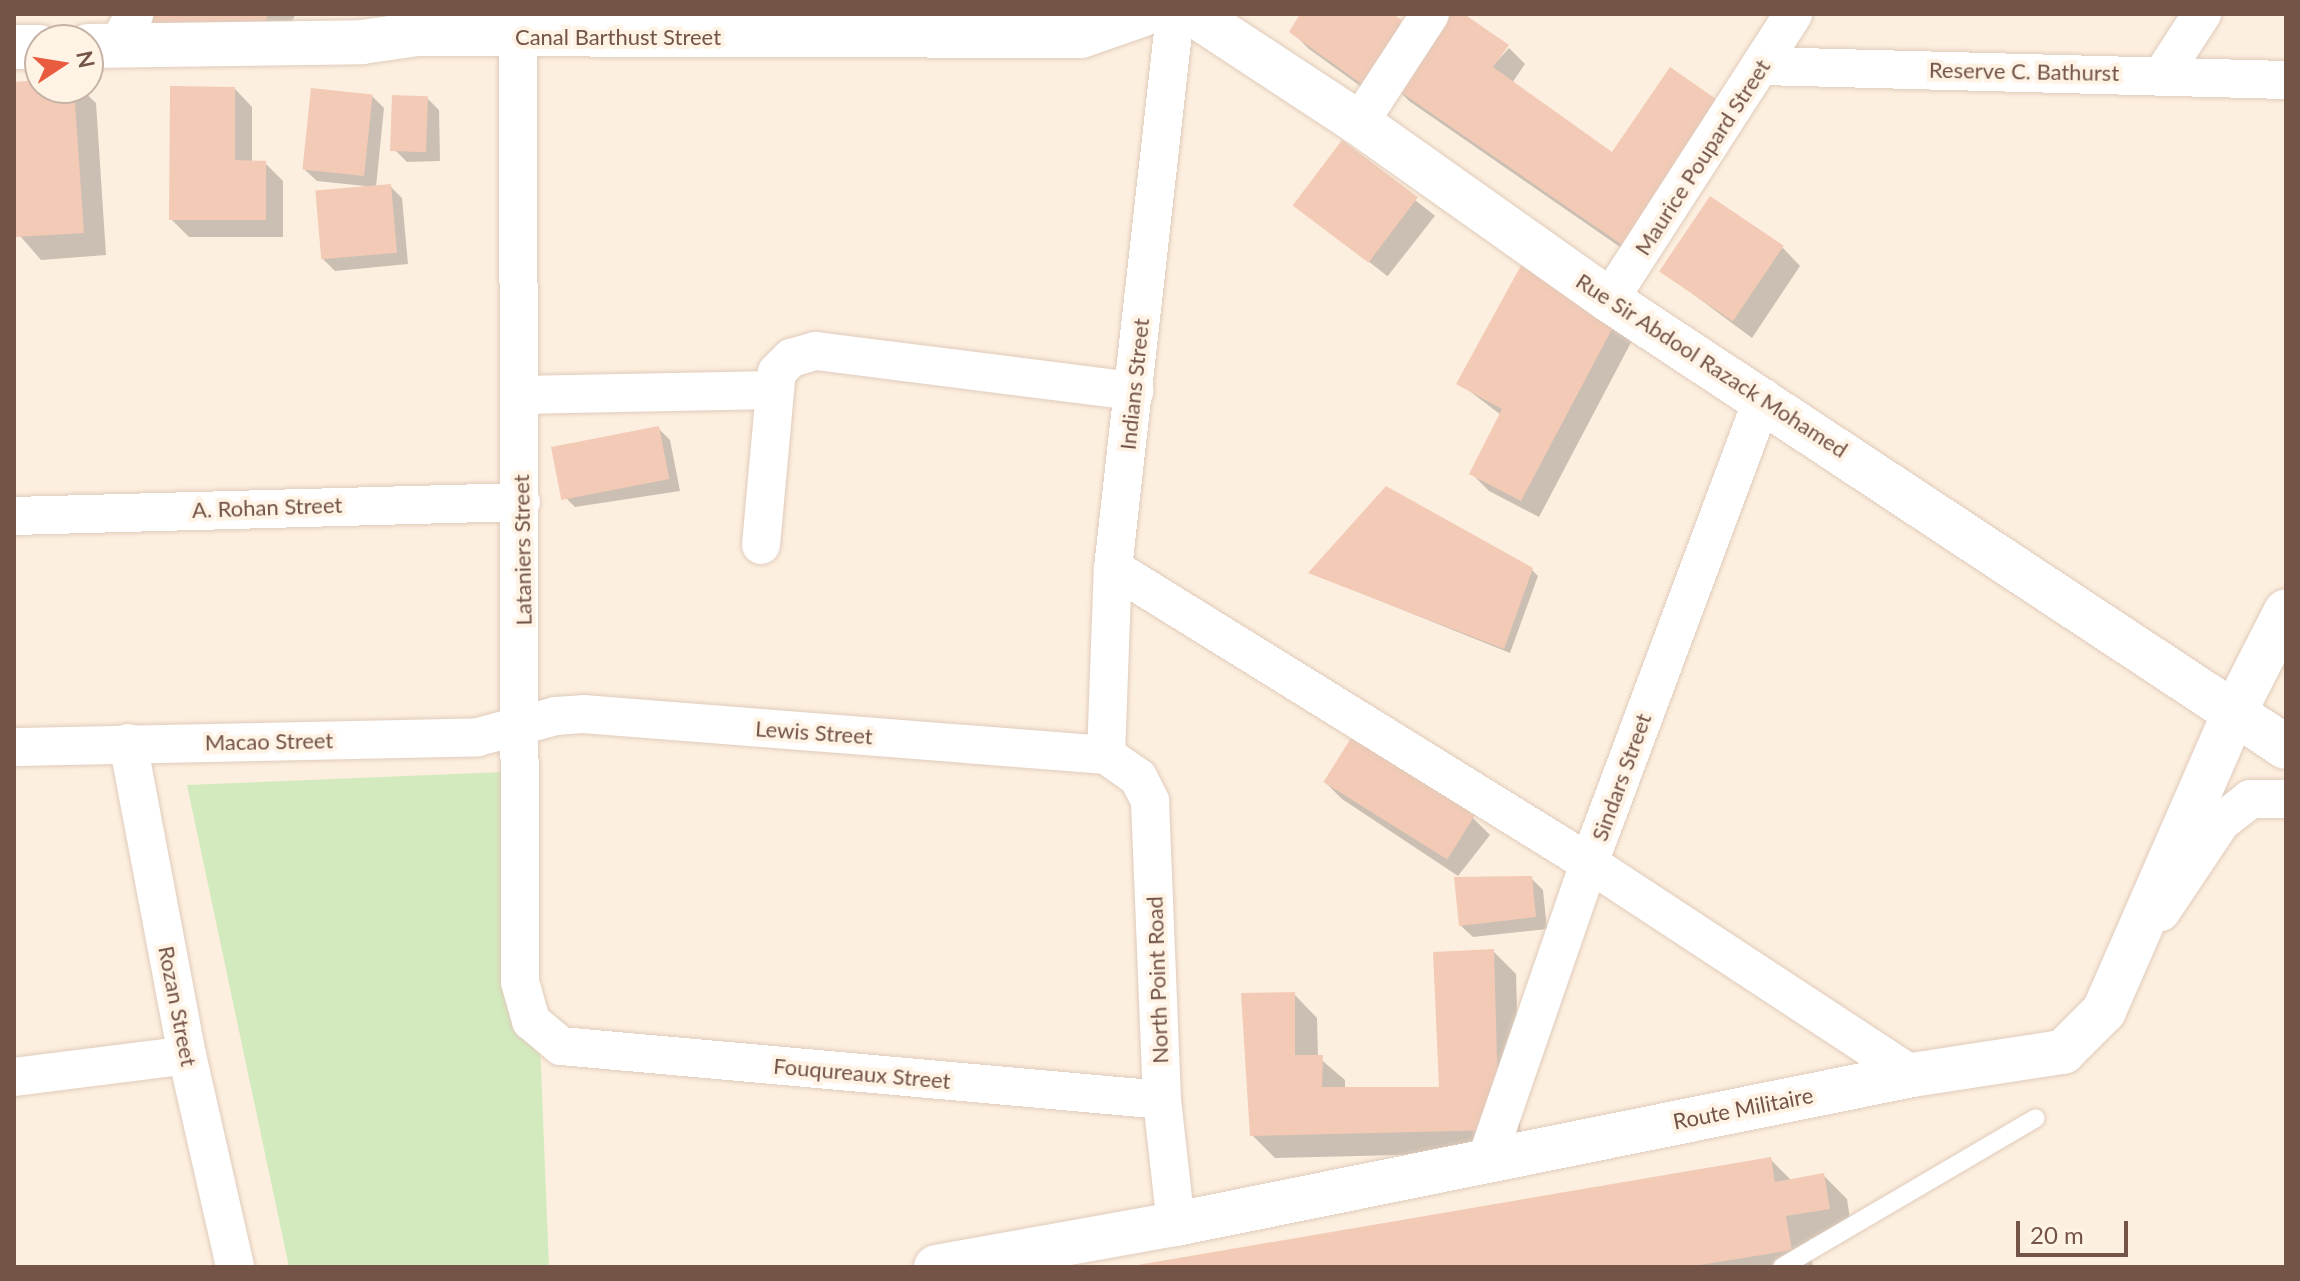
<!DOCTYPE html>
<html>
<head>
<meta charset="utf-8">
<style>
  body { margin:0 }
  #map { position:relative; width:2300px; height:1281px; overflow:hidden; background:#fdefdf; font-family:Lato,sans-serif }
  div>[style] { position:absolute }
  .green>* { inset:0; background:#d2eabe }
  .shadow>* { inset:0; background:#0003; transform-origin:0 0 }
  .building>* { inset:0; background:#f2cab6; transform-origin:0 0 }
  .roads { filter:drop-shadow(0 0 2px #e0cbbb) drop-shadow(0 0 2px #e0cbbb) }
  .lane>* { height:18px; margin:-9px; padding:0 9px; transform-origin:9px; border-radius:9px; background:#fff }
  .street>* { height:38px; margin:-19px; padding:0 19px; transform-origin:19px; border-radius:19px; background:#fff }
  .secondary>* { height:44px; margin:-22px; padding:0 22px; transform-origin:22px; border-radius:22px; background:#fff }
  span { translate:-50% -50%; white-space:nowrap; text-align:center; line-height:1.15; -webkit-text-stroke:8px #fff3e6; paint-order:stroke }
  .street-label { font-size:22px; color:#735447 }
  .frame { position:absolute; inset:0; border:16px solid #735447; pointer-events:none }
  .north { position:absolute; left:24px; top:24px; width:80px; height:80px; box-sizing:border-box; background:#fff3e6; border:2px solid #c7b3a6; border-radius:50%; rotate:78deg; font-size:22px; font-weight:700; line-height:32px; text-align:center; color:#735447 }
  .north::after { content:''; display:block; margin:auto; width:28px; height:36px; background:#ea5c40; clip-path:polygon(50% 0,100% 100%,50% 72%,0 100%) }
  .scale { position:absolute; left:2016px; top:1221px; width:112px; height:36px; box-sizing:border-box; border:4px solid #735447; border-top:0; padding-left:10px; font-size:24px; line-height:28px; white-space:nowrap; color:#735447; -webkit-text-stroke:6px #fff3e6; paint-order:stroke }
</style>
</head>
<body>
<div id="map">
  <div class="green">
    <div style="clip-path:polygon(529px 771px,549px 1267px,289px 1267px,187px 785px)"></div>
  </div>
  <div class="shadow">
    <div style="clip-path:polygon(148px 14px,296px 14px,274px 52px)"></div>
    <div style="clip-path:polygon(1302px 14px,1390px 14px,1420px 41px,1460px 14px,1490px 69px,1509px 48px,1525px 64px,1512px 83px,1612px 155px,1646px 265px,1409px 101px,1392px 84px,1381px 101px,1309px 49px,1292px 32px)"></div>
    <div style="clip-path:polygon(40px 82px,40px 88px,80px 88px,96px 103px,106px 255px,41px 260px,14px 229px,14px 84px)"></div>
    <div style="clip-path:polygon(235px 89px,252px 107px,252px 163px,265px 163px,283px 181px,283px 237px,189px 237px,171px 219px)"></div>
    <div style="clip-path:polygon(372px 96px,384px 108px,376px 187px,390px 186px,402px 198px,408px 264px,335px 271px,323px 259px,365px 186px,317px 181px,305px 170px)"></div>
    <div style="clip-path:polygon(427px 98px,439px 110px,440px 161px,407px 162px,395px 150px)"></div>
    <div style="left:1342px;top:143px;width:118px;height:77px;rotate:38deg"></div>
    <div style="clip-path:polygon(1783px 248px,1800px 266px,1752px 338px,1662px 271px)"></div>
    <div style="clip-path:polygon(1525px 263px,1636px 333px,1539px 517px,1489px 491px,1471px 473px,1501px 415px,1459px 383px)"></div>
    <div style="clip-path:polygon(658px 428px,670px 440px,680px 491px,575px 507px,563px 495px)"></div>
    <div style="clip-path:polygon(1532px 570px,1538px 576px,1510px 653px,1311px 573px)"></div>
    <div style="clip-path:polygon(1324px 781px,1473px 818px,1490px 835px,1458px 876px,1342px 799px)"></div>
    <div style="clip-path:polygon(1531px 878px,1543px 890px,1547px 929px,1473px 937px,1461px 926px)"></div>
    <div style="clip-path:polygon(1493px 951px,1516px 974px,1521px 1152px,1275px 1158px,1252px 1135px,1294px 994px,1317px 1018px,1318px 1057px,1345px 1080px,1345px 1089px,1441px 1089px)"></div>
    <div style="clip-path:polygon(1770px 1159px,1792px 1181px,1824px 1176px,1847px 1199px,1852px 1232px,1809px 1239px,1813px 1267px,1129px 1267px)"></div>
  </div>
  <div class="building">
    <div style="clip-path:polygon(146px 14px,269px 14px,256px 35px,133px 36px)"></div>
    <div style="clip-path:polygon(1300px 14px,1393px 14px,1402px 20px,1363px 85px,1289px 32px)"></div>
    <div style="clip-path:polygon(1436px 14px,1464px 14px,1509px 45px,1493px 67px,1612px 152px,1670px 67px,1726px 106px,1628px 249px,1389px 84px)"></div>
    <div style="clip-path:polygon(40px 80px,40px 88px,74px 88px,84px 233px,15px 237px,14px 82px)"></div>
    <div style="clip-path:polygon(170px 86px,235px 87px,235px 160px,266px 161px,266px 220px,169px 220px)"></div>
    <div style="left:311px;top:88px;width:62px;height:82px;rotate:6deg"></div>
    <div style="left:392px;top:95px;width:36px;height:56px;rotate:2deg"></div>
    <div style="left:1342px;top:140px;width:95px;height:82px;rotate:37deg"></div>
    <div style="left:391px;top:184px;width:69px;height:76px;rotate:85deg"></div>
    <div style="left:1710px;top:196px;width:89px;height:91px;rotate:34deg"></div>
    <div style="clip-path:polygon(1524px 260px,1620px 314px,1521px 501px,1469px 474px,1502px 409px,1456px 384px)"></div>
    <div style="left:659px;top:426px;width:54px;height:110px;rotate:79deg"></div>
    <div style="clip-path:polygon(1386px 486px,1533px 568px,1504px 649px,1308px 573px)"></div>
    <div style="left:1351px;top:738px;width:146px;height:52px;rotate:32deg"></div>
    <div style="clip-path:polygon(1532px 876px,1536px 917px,1459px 926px,1454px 877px)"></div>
    <div style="clip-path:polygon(1494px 949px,1499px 1130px,1250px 1136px,1241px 993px,1295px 992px,1295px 1055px,1323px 1055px,1322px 1087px,1439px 1087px,1433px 952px)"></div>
    <div style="clip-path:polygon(1771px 1157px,1775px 1182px,1824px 1173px,1830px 1209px,1786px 1216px,1792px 1250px,1688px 1267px,1126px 1267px)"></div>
  </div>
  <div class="roads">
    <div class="lane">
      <div style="left:1782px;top:1267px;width:294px;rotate:-30.4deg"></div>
    </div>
    <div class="street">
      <div style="left:539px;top:14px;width:32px;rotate:131deg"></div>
      <div style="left:518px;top:38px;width:944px;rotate:89.88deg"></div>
      <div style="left:520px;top:982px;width:41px;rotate:74.2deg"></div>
      <div style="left:531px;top:1021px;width:39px;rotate:40deg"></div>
      <div style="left:561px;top:1046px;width:603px;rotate:5.13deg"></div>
      <div style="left:118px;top:46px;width:36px;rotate:-63deg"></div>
      <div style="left:1762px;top:66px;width:524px;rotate:1.53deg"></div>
      <div style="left:2163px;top:74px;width:72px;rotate:-57deg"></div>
      <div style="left:1359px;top:123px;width:130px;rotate:-56.9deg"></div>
      <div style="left:1609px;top:300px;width:340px;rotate:-57.2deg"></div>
      <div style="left:520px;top:395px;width:255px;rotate:-1.1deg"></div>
      <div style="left:775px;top:390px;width:18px;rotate:-84deg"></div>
      <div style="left:777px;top:372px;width:20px;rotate:-45deg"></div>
      <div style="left:791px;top:358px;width:26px;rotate:-16deg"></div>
      <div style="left:816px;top:351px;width:321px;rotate:7.2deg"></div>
      <div style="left:14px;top:516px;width:507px;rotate:-1.58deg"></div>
      <div style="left:761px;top:545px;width:156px;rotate:-84.8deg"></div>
      <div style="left:1113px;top:568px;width:560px;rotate:31.79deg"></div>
      <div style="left:1589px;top:863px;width:386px;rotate:33.3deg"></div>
      <div style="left:128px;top:743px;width:318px;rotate:79.3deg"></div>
      <div style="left:187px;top:1055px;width:217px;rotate:77.2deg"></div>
      <div style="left:14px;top:747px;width:464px;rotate:-1.2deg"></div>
      <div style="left:478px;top:737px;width:81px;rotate:-15.1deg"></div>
      <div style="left:556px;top:716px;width:27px;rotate:-4deg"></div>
      <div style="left:583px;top:714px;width:525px;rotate:4.48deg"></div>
      <div style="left:1106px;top:755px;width:187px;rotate:-87.9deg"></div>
      <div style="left:1113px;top:568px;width:557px;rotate:-83.61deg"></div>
      <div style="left:1106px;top:755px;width:39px;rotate:35deg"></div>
      <div style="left:1138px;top:777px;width:27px;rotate:63deg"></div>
      <div style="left:1150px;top:801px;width:299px;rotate:87.7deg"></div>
      <div style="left:1162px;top:1100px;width:125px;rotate:83.6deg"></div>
      <div style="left:2161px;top:912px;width:108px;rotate:-56.3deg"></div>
      <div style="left:2221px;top:822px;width:37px;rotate:-38deg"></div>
      <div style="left:2250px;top:799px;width:36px"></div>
      <div style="left:14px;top:1077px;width:174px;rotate:-7.2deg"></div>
      <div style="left:1486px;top:1161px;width:315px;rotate:-70.9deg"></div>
      <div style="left:1589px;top:863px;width:497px;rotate:-69.5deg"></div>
    </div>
    <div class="secondary">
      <div style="left:1193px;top:14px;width:199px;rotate:33.3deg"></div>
      <div style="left:1359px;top:123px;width:306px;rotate:35.3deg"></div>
      <div style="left:1609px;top:300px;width:811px;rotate:33.44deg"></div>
      <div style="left:88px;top:46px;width:274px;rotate:-0.8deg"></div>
      <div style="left:362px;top:42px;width:56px;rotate:-8.3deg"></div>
      <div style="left:417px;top:34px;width:664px;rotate:0.17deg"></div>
      <div style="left:1081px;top:36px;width:67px;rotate:-19.2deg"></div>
      <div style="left:14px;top:47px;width:26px"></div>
      <div style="left:936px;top:1267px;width:244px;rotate:-10.2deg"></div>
      <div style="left:1176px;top:1224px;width:751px;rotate:-11.44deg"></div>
      <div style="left:1912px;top:1075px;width:153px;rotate:-8.7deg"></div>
      <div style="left:2063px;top:1052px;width:58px;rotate:-45deg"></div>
      <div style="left:2104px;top:1011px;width:325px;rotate:-66.4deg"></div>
      <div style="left:2234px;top:713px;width:114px;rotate:-63deg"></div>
    </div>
  </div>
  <div class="street-label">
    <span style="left:618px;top:37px">Canal Barthust Street</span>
    <span style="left:2024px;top:71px;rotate:1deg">Reserve C. Bathurst</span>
    <span style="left:1702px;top:157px;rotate:-57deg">Maurice Poupard Street</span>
    <span style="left:1712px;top:365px;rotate:33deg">Rue Sir Abdool Razack Mohamed</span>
    <span style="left:1134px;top:384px;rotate:-84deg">Indians Street</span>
    <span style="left:267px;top:507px;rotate:-2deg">A. Rohan Street</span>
    <span style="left:522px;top:550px;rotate:-91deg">Lataniers Street</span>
    <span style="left:814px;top:732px;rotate:4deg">Lewis Street</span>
    <span style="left:269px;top:741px;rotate:-1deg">Macao Street</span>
    <span style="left:1621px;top:777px;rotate:-70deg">Sindars Street</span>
    <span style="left:1157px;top:980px;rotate:-92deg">North Point Road</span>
    <span style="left:178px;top:1006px;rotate:79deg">Rozan Street</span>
    <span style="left:862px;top:1073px;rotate:5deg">Fouqureaux Street</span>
    <span style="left:1743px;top:1108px;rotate:-11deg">Route Militaire</span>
  </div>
  <div class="frame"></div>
  <div class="north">N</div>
  <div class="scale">20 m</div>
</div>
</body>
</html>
